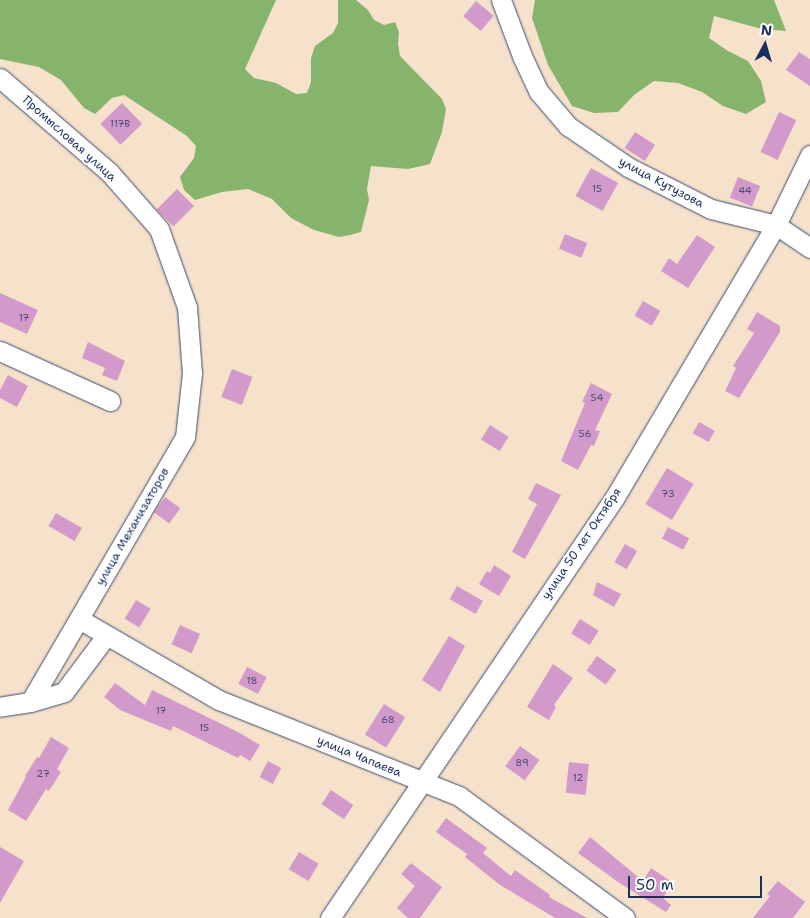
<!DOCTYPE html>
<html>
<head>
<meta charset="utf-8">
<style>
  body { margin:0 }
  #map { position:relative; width:810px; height:918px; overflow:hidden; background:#f6e2cb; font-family:"Shantell Sans",sans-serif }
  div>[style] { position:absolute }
  .forest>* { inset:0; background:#86b46c }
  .building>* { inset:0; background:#d29aca; transform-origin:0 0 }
  .roads { filter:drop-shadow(0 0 1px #3c4a6e) drop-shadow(0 0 1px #3c4a6e) }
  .minor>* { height:19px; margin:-9.5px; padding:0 9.5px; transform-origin:9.5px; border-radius:9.5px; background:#fff }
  span { translate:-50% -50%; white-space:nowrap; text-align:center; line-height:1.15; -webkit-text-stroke:4px #fff; paint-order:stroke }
  .number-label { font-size:10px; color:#494a79 }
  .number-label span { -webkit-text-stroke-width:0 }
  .street-label { font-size:12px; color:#1b2f5e }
  .north { position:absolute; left:740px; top:20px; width:50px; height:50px; -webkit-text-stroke:4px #fff; paint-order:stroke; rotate:6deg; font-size:14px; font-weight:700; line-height:20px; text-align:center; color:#1b2f5e }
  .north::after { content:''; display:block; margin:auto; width:18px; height:22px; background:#1b2f5e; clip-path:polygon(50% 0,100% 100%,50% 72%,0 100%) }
  .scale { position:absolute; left:628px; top:876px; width:134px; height:22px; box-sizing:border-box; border:2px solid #1b2f5e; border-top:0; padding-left:6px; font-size:15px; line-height:18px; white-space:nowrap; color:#1b2f5e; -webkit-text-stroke:4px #fff; paint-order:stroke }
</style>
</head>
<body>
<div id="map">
  <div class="forest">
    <div style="clip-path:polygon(0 0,276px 0,245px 69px,254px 78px,276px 83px,296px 94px,307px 93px,311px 82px,311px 58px,315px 46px,333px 33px,338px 23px,338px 0,356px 0,368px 10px,374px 20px,384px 25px,395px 22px,399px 32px,398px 44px,400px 56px,442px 99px,446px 109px,442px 132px,430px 164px,408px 169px,371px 166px,367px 189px,369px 200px,361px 232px,350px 235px,339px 237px,314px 230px,291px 218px,272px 199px,248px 189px,222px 192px,195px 200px,184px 190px,180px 177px,194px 158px,196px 146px,187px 136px,124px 95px,112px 98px,95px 114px,84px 108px,61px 80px,39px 67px,0 59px)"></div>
    <div style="clip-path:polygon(535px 0,774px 0,786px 31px,762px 29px,714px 16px,709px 38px,728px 51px,748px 61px,761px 81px,766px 102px,746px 114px,723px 106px,702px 92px,678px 83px,654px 81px,634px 95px,618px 112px,594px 113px,572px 106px,548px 65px,532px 18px)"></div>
  </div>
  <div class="building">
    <div style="left:476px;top:1px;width:23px;height:20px;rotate:40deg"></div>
    <div style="clip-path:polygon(799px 52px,810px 59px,810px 86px,786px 70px)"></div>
    <div style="left:122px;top:103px;width:29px;height:30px;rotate:46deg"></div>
    <div style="left:779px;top:112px;width:19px;height:44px;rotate:25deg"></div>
    <div style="left:635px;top:132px;width:24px;height:19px;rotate:33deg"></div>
    <div style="left:591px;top:168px;width:31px;height:32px;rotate:29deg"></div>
    <div style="left:738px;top:177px;width:24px;height:22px;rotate:22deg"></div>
    <div style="left:177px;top:189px;width:24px;height:29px;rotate:45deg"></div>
    <div style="left:565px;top:234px;width:24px;height:16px;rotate:22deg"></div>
    <div style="clip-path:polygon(697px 235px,715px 247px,688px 288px,661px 271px,669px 258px,677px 264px)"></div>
    <div style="clip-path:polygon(0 293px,38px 310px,27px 334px,0 322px)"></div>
    <div style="left:643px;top:301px;width:20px;height:17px;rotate:30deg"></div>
    <div style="clip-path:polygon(757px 312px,780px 326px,780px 332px,739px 398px,725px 391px,736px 368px,733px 366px,754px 333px,747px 329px)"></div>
    <div style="clip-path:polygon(88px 342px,125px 361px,117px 381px,102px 375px,105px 368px,82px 358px)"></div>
    <div style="left:232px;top:369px;width:22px;height:30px;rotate:21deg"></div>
    <div style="clip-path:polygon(8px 375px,28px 386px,17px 407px,0 398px,0 390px)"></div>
    <div style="clip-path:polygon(591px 383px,612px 394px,595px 430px,600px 431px,594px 446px,591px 445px,578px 470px,561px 461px,585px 403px,582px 402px)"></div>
    <div style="left:699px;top:422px;width:18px;height:13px;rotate:29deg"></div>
    <div style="left:490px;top:425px;width:22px;height:17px;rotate:32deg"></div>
    <div style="left:667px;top:468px;width:31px;height:42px;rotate:31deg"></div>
    <div style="clip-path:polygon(536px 483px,561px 495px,525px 559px,512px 552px,537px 504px,528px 499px)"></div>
    <div style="left:165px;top:497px;width:19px;height:19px;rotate:36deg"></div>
    <div style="left:56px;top:513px;width:30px;height:15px;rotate:30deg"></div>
    <div style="left:668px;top:527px;width:24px;height:13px;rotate:28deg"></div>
    <div style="left:625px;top:544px;width:14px;height:21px;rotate:30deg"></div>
    <div style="clip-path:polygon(494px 565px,511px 576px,499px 596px,479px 584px,487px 571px,490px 573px)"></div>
    <div style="clip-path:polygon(597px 582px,621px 594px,614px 607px,593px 595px)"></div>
    <div style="left:457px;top:586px;width:30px;height:15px;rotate:30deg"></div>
    <div style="left:136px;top:600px;width:17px;height:22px;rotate:31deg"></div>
    <div style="left:580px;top:619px;width:22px;height:17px;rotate:32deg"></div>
    <div style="left:180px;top:625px;width:22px;height:21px;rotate:24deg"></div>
    <div style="clip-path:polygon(449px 636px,465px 646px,440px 692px,422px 680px)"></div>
    <div style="left:597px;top:656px;width:24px;height:18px;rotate:36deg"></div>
    <div style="clip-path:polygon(553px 664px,573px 678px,554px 705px,556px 707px,549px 720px,527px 707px)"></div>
    <div style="left:247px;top:667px;width:22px;height:19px;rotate:27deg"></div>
    <div style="clip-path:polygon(115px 683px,145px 705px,152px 690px,238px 732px,260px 745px,250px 761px,240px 755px,238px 758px,173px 726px,171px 731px,120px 710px,104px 697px)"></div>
    <div style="left:384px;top:704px;width:25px;height:36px;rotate:32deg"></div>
    <div style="clip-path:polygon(51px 737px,69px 748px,57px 769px,61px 772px,49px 791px,46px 789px,26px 821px,8px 810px,26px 777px,25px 776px,37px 757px,39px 758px)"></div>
    <div style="left:520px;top:746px;width:24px;height:25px;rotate:36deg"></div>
    <div style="left:268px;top:761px;width:15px;height:18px;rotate:28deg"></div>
    <div style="left:569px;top:762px;width:20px;height:31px;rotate:6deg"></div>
    <div style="left:331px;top:790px;width:27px;height:17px;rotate:34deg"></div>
    <div style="clip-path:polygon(446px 818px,487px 848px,483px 853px,511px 876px,515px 870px,550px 895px,549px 897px,587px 918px,555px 918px,500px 885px,465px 857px,467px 854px,436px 832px)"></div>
    <div style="clip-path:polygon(590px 837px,643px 881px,651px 868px,672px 882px,663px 898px,671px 905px,666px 912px,618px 882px,578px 853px)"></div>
    <div style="clip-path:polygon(0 847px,24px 861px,0 903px)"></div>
    <div style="left:299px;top:852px;width:23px;height:20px;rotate:31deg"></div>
    <div style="clip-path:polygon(411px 863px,442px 887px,420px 918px,408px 918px,397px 908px,415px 886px,401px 874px)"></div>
    <div style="clip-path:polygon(778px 881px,805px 902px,793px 918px,753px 918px,770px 896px,767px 894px)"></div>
  </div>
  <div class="roads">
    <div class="minor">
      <div style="left:501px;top:0;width:60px;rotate:69.4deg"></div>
      <div style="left:522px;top:56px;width:40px;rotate:65deg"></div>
      <div style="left:539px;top:92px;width:45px;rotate:49.5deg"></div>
      <div style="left:568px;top:126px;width:73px;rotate:34.3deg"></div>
      <div style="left:628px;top:167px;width:93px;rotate:26.8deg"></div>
      <div style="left:711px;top:209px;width:67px;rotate:13.8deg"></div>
      <div style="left:776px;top:225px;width:41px;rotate:34.1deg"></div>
      <div style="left:0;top:78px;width:144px;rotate:40.8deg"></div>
      <div style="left:109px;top:172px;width:76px;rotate:48.7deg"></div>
      <div style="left:159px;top:229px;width:83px;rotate:70.3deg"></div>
      <div style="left:187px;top:307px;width:66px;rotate:85.7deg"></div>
      <div style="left:192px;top:373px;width:64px;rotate:96.2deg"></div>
      <div style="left:185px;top:437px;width:307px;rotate:120.3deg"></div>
      <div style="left:30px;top:702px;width:30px;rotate:171deg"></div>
      <div style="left:0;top:351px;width:121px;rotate:24.4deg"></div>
      <div style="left:79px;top:619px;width:162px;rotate:30.1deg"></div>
      <div style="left:219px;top:700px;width:258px;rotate:21.8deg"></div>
      <div style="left:459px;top:796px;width:206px;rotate:36.3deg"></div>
      <div style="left:30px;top:702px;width:35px;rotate:-16deg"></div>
      <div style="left:64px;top:692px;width:70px;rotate:-53.1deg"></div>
      <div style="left:330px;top:918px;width:508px;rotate:-55.9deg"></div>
      <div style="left:615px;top:497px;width:316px;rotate:-59.4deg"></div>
      <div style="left:776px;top:225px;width:78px;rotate:-64.1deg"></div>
    </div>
  </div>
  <div class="number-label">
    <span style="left:120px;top:124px">117В</span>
    <span style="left:597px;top:189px">15</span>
    <span style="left:745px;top:191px">44</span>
    <span style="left:24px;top:318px">17</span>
    <span style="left:597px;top:398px">54</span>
    <span style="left:585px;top:434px">56</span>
    <span style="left:668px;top:494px">73</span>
    <span style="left:252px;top:681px">18</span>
    <span style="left:161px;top:711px">17</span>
    <span style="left:388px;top:720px">68</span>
    <span style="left:204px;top:728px">15</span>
    <span style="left:522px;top:763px">89</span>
    <span style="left:43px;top:774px">27</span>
    <span style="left:578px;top:778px">12</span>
  </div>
  <div class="street-label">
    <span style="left:69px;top:139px;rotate:42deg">Промысловая улица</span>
    <span style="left:661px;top:183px;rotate:28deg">улица Кутузова</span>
    <span style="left:133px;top:527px;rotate:-60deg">улица Механизаторов</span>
    <span style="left:582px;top:544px;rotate:-56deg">улица 50 лет Октября</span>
    <span style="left:359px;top:757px;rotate:22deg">улица Чапаева</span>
  </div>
  <div class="north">N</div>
  <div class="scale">50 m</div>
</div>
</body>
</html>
